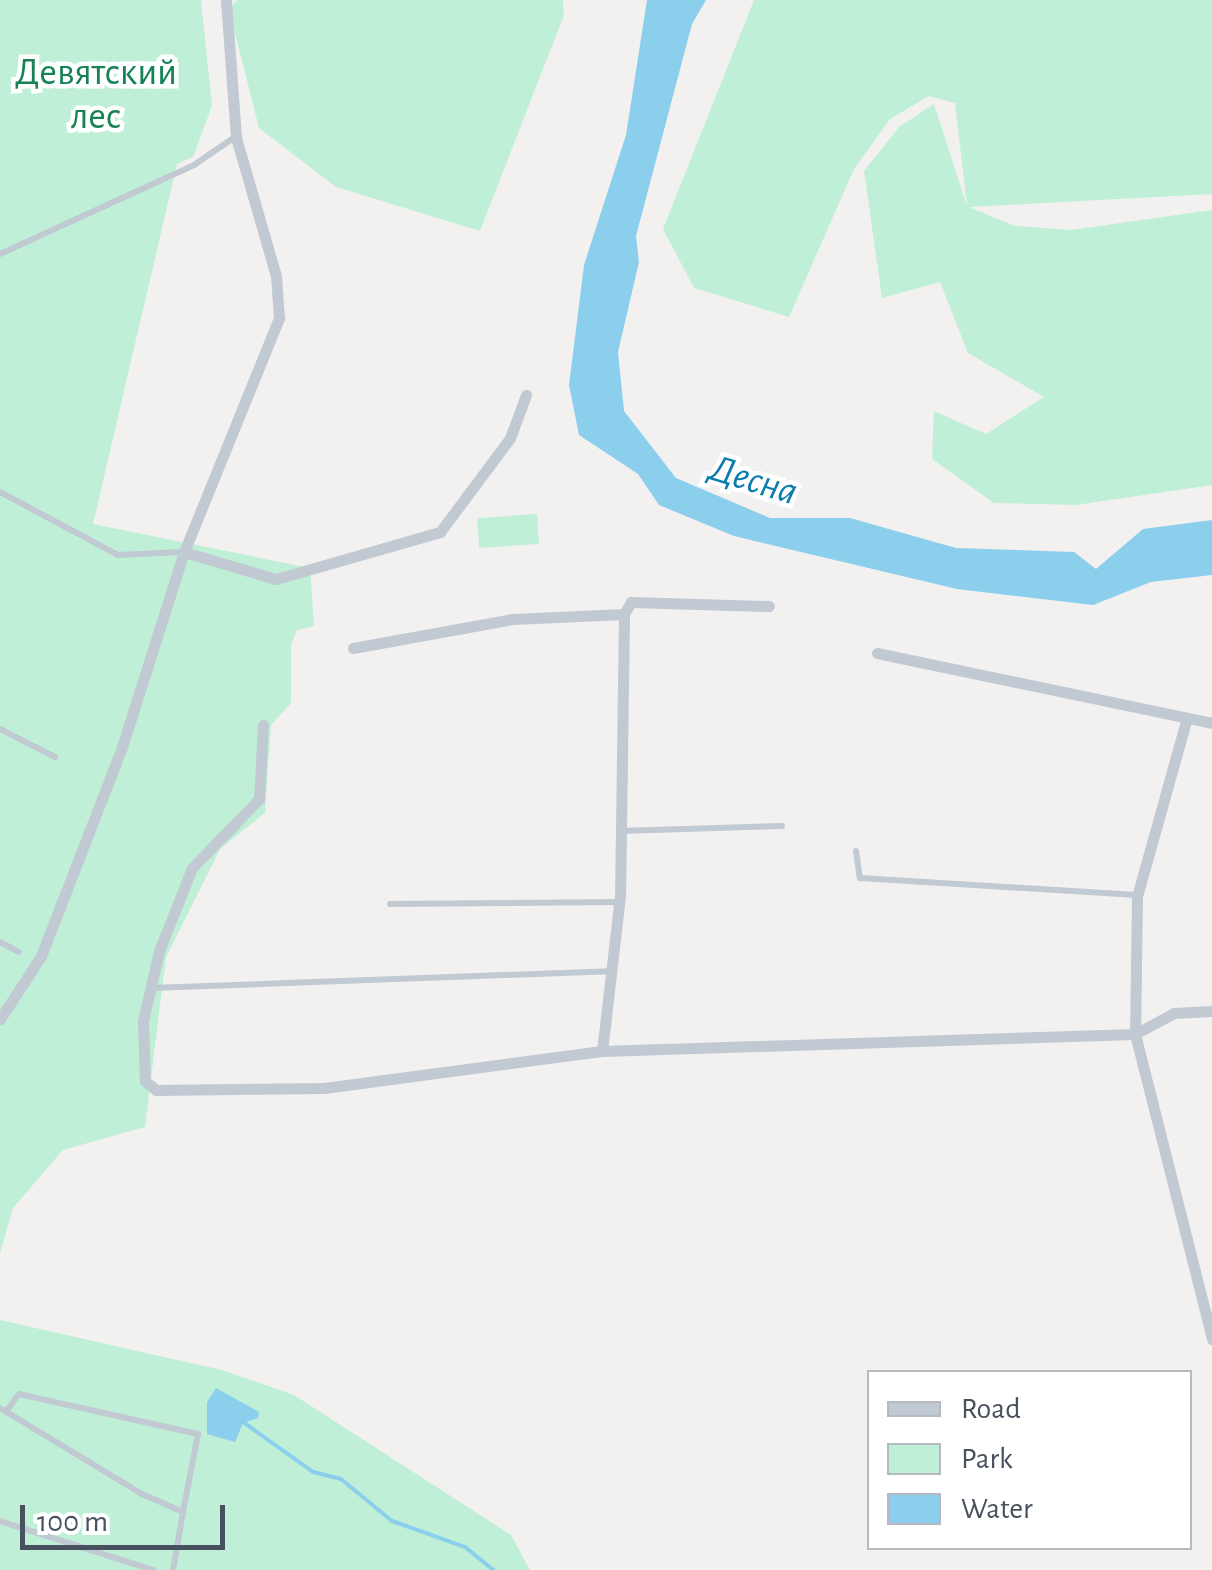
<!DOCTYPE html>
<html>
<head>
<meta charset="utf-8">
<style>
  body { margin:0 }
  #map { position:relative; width:1212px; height:1570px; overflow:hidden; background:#f3f0f0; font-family:"Alegreya Sans",sans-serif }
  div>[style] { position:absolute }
  .green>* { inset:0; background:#bff0d7; transform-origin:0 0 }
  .water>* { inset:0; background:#8ccfed }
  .stream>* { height:4px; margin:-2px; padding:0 2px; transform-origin:2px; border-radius:2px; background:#8ccfed }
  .service>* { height:6px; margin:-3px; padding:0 3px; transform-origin:3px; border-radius:3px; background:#c1c9d2 }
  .minor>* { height:11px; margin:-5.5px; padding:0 5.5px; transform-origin:5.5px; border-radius:5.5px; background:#c1c9d2 }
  span { translate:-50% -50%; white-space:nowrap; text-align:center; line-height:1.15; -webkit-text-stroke:9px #fff; paint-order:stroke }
  .park-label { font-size:38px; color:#168256 }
  .water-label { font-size:40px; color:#0b7cae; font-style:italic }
  .legend { position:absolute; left:867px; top:1370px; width:325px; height:180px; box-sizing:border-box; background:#fff; border:2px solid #b6b9bf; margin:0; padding:12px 18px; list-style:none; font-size:30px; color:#48515e }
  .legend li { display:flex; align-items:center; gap:20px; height:50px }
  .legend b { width:50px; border:2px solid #b6b9bf }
  .scale { position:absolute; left:20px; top:1505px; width:205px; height:45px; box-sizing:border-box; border:5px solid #48515e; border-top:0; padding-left:12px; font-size:30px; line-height:35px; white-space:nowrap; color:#48515e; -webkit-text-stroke:8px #fff; paint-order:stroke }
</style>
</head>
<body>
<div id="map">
  <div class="green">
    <div style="clip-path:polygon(0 0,201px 0,212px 106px,193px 157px,177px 164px,93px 524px,310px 568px,314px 626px,297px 630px,291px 645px,291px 703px,271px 725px,265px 813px,220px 849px,166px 957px,145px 1127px,63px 1150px,13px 1208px,0 1253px)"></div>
    <div style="clip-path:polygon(237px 0,563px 0,564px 15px,480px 231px,336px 187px,259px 128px,229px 9px)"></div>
    <div style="clip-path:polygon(754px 0,1212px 0,1212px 194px,969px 207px,1015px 226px,1071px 230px,1212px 210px,1212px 485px,1076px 505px,994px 503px,932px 459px,934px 411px,986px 434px,1044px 397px,968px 353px,940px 282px,882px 298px,864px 171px,899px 127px,934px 104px,967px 206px,955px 103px,929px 96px,890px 119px,854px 169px,789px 317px,694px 288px,663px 229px)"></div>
    <div style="left:537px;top:514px;width:30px;height:60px;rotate:86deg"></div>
    <div style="clip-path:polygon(0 1320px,222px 1370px,294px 1395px,511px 1535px,530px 1570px,0 1570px)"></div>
  </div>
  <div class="water">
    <div style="clip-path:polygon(647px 0,706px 0,692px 24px,636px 236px,639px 262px,618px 352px,624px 411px,676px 478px,770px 518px,850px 518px,956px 548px,1074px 552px,1096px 569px,1143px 529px,1212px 520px,1212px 575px,1151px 582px,1093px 605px,957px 589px,734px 536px,659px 505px,638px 474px,579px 435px,569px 385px,584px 265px,626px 135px)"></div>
    <div style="clip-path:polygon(216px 1388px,259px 1412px,258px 1418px,243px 1423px,235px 1442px,207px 1434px,207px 1402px)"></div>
  </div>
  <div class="stream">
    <div style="left:243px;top:1422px;width:86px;rotate:35.5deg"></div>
    <div style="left:313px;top:1472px;width:29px;rotate:14deg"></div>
    <div style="left:341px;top:1479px;width:66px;rotate:39.5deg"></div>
    <div style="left:392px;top:1521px;width:77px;rotate:19.6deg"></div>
    <div style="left:465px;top:1547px;width:36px;rotate:39deg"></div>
  </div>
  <div class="service">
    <div style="left:0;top:254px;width:213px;rotate:-24.6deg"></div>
    <div style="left:194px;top:165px;width:50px;rotate:-34.3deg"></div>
    <div style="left:0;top:492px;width:134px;rotate:28.1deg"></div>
    <div style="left:118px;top:555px;width:65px;rotate:-2.6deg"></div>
    <div style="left:0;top:729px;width:62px;rotate:27deg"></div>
    <div style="left:621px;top:831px;width:161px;rotate:-1.8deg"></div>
    <div style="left:856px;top:851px;width:27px;rotate:82deg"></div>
    <div style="left:860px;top:878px;width:277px;rotate:3.5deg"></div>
    <div style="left:390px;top:904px;width:228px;rotate:-0.5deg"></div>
    <div style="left:0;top:942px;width:21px;rotate:28deg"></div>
    <div style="left:151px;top:988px;width:459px;rotate:-2.1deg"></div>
    <div style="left:0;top:1408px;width:166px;rotate:31.2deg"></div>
    <div style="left:142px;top:1494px;width:45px;rotate:23.7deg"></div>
    <div style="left:183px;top:1512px;width:79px;rotate:-79.1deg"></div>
    <div style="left:198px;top:1434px;width:183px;rotate:-167.4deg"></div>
    <div style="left:19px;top:1394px;width:22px;rotate:126deg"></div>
    <div style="left:0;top:1521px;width:161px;rotate:17.8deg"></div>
    <div style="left:173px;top:1570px;width:59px;rotate:-80.2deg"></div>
  </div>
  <div class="minor">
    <div style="left:184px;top:552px;width:96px;rotate:16.4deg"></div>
    <div style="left:276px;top:579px;width:171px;rotate:-16deg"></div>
    <div style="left:440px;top:532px;width:117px;rotate:-53.3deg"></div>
    <div style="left:510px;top:438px;width:46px;rotate:-69.6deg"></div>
    <div style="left:624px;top:614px;width:14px;rotate:-60deg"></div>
    <div style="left:631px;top:602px;width:138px;rotate:1.7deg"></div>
    <div style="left:353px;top:648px;width:163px;rotate:-10.3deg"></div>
    <div style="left:513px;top:619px;width:111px;rotate:-2.6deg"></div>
    <div style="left:624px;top:614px;width:282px;rotate:90.8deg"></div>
    <div style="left:620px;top:896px;width:156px;rotate:96.6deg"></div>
    <div style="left:602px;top:1051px;width:533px;rotate:-1.83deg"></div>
    <div style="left:1135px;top:1034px;width:44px;rotate:-28.3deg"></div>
    <div style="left:1174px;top:1013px;width:38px;rotate:-3deg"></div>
    <div style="left:877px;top:653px;width:342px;rotate:11.8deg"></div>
    <div style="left:1186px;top:721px;width:182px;rotate:105.6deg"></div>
    <div style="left:1137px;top:896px;width:138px;rotate:90.8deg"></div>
    <div style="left:1135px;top:1034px;width:315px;rotate:75.8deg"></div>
    <div style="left:263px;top:725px;width:74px;rotate:93.1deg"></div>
    <div style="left:259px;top:799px;width:96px;rotate:134.2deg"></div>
    <div style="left:192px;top:868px;width:89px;rotate:111.7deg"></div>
    <div style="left:159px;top:951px;width:72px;rotate:102.9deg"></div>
    <div style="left:143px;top:1021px;width:60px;rotate:88.1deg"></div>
    <div style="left:145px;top:1081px;width:14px;rotate:39deg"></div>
    <div style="left:156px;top:1090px;width:168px;rotate:-0.7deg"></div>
    <div style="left:324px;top:1088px;width:280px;rotate:-7.6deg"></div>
    <div style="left:0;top:1019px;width:75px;rotate:-56.9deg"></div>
    <div style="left:41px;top:956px;width:224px;rotate:-68.8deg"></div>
    <div style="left:122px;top:747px;width:205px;rotate:-72.4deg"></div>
    <div style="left:184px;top:552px;width:253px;rotate:-67.9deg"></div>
    <div style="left:279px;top:318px;width:42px;rotate:-94.1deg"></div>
    <div style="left:276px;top:276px;width:145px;rotate:-106.1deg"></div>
    <div style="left:236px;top:137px;width:137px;rotate:-94.2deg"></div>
  </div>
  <div class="park-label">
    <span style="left:96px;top:96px">Девятский<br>лес</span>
  </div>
  <div class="water-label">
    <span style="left:753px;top:480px;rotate:17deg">Десна</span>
  </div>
  <ul class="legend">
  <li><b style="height:12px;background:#c1c9d2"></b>Road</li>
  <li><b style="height:28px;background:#bff0d7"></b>Park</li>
  <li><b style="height:28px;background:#8ccfed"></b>Water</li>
  </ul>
  <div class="scale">100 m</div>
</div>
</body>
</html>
